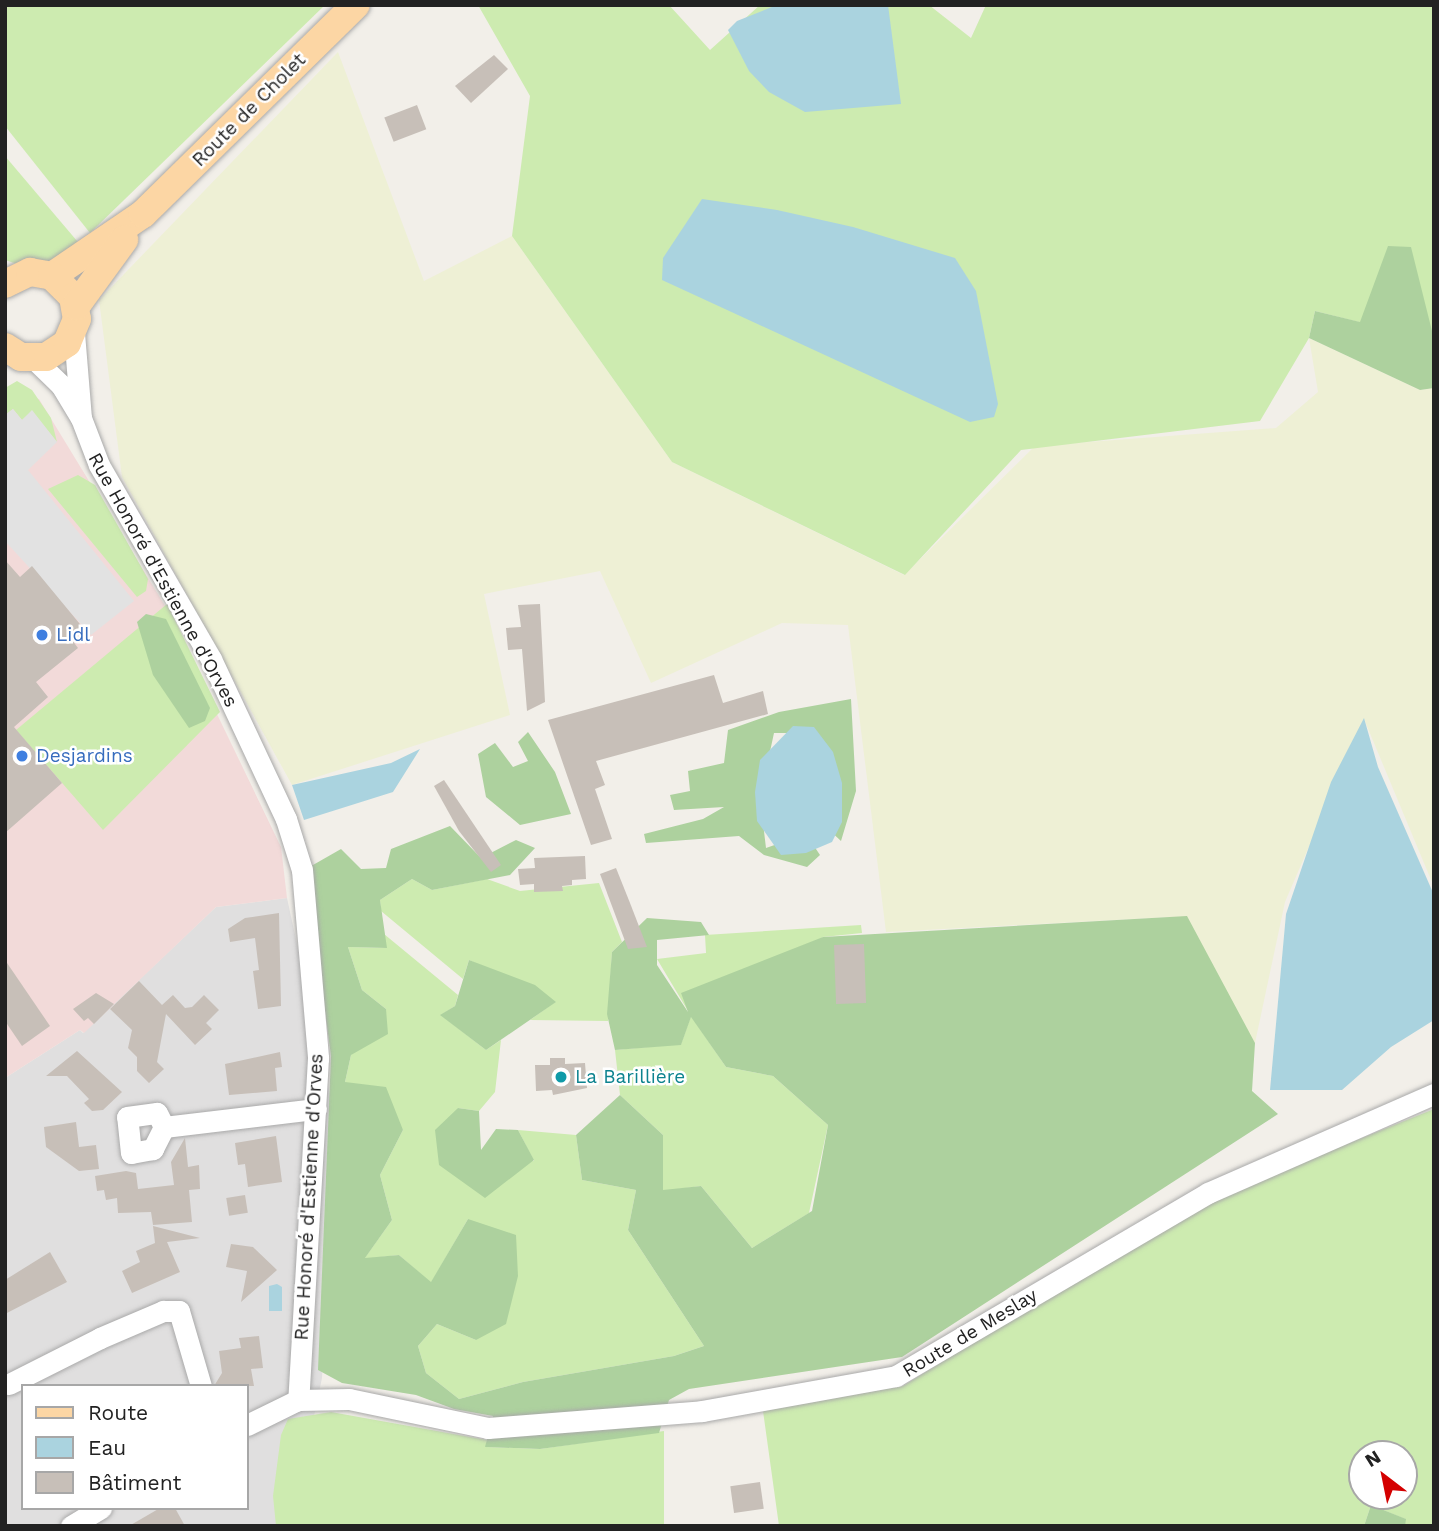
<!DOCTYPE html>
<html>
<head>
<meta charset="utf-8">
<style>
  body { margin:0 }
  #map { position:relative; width:1439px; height:1531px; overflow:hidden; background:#f2efe9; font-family:"Work Sans",sans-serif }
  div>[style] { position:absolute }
  .residential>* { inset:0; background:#e0dfdf }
  .commercial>* { inset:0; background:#f2dad9 }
  .farmland>* { inset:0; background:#eef0d5 }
  .grass>* { inset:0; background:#cdebb0 }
  .forest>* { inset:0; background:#add19e }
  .parking>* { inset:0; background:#e2e2e2 }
  .water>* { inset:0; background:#aad3df }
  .building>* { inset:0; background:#c7bfb8; transform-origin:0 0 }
  .roads { filter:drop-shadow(0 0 2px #a9a9a9) drop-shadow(0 0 2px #a9a9a9) }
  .minor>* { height:21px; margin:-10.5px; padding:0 10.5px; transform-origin:10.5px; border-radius:10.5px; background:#fff }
  .major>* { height:28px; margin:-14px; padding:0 14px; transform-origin:14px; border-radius:14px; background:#fcd6a4 }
  .dots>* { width:19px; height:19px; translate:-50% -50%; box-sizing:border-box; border:4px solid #fff; border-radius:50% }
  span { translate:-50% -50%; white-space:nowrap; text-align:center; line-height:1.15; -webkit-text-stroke:5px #fff; paint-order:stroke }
  .street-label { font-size:19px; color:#222 }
  .shop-label { font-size:19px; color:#366cbe }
  .left { translate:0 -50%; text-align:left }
  .culture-label { font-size:19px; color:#0d838f }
  .frame { position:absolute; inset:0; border:7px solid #222; pointer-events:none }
  .legend { position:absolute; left:21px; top:1384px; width:228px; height:126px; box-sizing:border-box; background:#fff; border:2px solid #a7a7a7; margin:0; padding:9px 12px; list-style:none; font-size:21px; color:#222 }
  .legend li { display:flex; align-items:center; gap:14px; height:35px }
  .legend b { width:35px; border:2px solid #a7a7a7 }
  .north { position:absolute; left:1348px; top:1440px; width:70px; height:70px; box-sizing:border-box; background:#fff; border:2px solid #a7a7a7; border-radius:50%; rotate:328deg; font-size:19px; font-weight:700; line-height:28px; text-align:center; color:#222 }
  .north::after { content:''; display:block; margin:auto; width:24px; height:32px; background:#d40000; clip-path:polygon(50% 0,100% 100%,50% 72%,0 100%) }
</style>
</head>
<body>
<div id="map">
  <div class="residential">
    <div style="clip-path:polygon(evenodd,287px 898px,333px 1109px,322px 1378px,291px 1526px,5px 1526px,5px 1078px,80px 1030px,83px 1033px,216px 907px,287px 898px,23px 1386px,247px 1386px,247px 1508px,23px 1508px,23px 1386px)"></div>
  </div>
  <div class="commercial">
    <div style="clip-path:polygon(5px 393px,39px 399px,164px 604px,281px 847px,287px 898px,216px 907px,84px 1033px,80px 1030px,5px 1078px)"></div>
  </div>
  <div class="farmland">
    <div style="clip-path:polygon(338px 52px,424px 281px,512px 236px,672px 462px,904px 575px,1035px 446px,1276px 428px,1318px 392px,1309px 338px,1420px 390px,1434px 388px,1434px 887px,1364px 719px,1285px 902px,1255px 1043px,1171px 917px,886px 932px,848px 625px,782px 623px,651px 683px,600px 571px,484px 594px,510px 715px,292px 785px,122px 477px,99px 300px)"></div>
  </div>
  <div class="grass">
    <div style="clip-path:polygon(5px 5px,325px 5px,90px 233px,5px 126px)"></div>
    <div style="clip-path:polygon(478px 5px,669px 5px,710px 50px,760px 5px,929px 5px,971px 38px,986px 5px,1434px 5px,1434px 341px,1315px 311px,1309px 338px,1260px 421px,1021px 450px,905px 575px,672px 462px,512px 236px,530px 96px)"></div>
    <div style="clip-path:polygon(5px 156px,83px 248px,60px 259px,20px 265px,5px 260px)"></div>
    <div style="clip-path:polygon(17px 381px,32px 390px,51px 418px,57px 442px,32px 411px,22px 420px,13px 409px,5px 415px,5px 388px)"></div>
    <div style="clip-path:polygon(78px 475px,95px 485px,148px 579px,146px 591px,137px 597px,48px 489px)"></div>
    <div style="clip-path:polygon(167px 604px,220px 712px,103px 830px,16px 730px)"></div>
    <div style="clip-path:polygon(412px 879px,432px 890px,487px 879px,520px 891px,599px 883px,622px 942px,612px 952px,608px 1021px,530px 1020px,555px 1002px,469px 960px,463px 979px,381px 911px,380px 900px)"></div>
    <div style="clip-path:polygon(861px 925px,862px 933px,823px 937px,691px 1016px,726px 1067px,773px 1076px,828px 1125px,809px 1213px,752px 1248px,701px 1186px,663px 1191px,663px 1135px,620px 1095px,615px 1050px,681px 1044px,691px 1016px,657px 959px,706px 953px,705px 935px)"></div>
    <div style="clip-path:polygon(384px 934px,458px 995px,455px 1006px,441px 1015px,486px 1050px,501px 1040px,495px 1092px,479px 1111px,458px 1108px,439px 1165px,534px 1161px,518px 1130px,576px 1135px,582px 1180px,636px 1190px,628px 1230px,704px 1346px,674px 1356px,523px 1382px,459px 1399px,426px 1373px,418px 1346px,437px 1324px,476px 1340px,468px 1219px,431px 1283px,399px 1255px,364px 1259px,392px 1220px,380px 1175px,403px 1130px,345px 1082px,351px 1055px,386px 1009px,362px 990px,348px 947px,386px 948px)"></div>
    <div style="clip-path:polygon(evenodd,1434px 1109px,1434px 1526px,1405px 1526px,1405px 1519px,1371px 1505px,1364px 1526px,779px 1526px,763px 1411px,903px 1386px,1102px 1263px,1235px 1189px,1434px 1109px,1362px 1454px,1404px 1454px,1404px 1496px,1362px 1496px,1362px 1454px)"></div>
    <div style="clip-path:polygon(331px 1412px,487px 1440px,486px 1447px,540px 1449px,664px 1431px,664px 1526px,276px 1526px,273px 1496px,281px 1435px,288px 1419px)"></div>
  </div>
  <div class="forest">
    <div style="clip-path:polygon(1388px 246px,1411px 247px,1434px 339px,1434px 388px,1420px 390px,1309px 338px,1315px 311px,1360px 322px)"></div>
    <div style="clip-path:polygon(146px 614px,166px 619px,210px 708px,205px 721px,189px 728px,153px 675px,137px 622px)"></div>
    <div style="clip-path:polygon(851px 699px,856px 791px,841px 841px,826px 827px,815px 733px,774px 733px,760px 798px,766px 848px,806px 834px,820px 855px,807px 867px,764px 855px,739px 836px,646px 843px,644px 834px,703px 819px,724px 807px,674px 810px,670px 795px,690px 791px,688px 771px,724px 763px,728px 730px,779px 712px)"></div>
    <div style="clip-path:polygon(528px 732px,555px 772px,571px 814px,520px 825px,486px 797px,478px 754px,495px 743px,513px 767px,528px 761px,518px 742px)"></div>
    <div style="clip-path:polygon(450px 826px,481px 858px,516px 840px,535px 848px,510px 875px,432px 890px,412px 879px,380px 900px,387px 948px,348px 947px,362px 990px,386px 1009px,388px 1034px,351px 1055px,345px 1082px,386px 1087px,403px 1130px,380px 1175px,392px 1220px,365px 1258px,399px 1255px,431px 1282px,468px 1219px,516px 1235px,518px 1276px,506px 1324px,476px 1340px,437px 1324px,418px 1346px,426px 1373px,459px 1399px,523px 1382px,674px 1356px,704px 1346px,628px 1230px,636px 1190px,582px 1180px,576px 1135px,620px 1095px,663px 1135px,663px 1190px,701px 1186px,752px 1248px,812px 1211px,828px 1125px,773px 1076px,726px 1067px,691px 1017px,681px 1045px,615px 1050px,607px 1014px,612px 952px,647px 918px,701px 922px,709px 935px,657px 940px,657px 965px,688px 1012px,681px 993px,823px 937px,1187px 916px,1255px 1043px,1252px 1091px,1278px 1114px,902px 1357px,689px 1389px,669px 1400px,659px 1433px,540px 1449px,485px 1447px,493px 1416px,454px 1409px,416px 1395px,342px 1383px,318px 1370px,331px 1056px,306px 869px,341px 849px,361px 869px,386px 868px,391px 849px)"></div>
    <div style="clip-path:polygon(469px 960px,535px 985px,556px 1002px,486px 1050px,440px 1015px,455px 1006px)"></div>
    <div style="clip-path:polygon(458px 1108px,479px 1111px,481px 1150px,496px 1129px,518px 1130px,534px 1160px,485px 1198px,439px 1165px,435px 1130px)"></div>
    <div style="clip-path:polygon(1371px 1505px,1406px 1519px,1405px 1526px,1364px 1526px)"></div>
  </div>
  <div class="parking">
    <div style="clip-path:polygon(13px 409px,22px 420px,32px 410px,57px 442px,28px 470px,134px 601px,91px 635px,5px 541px,5px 415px)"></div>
  </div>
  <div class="water">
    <div style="clip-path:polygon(777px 5px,888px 5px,901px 104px,805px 112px,769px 92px,749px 71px,728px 30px,737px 21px)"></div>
    <div style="clip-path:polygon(702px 199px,777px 210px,853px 227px,955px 258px,976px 291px,998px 404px,994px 417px,970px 422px,662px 280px,663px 258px)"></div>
    <div style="clip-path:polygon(1364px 718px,1378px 767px,1434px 895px,1434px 1020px,1391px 1047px,1342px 1090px,1270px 1090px,1286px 914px,1331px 782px)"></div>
    <div style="clip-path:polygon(793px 726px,814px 727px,833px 752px,842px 783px,842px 822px,832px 842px,806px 853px,781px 855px,757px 821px,755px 792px,760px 760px)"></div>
    <div style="clip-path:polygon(420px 749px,393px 792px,304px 820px,292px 785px,391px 763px)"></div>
    <div style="clip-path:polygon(277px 1284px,282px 1287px,282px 1311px,269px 1311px,269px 1286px)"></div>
  </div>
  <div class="building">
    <div style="clip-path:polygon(494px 55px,508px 69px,471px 103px,455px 86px)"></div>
    <div style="left:417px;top:105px;width:26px;height:35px;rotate:69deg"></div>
    <div style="clip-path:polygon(5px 560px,20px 577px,32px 566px,84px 629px,72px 640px,78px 648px,36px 682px,48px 697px,14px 727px,62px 783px,5px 833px)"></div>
    <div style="clip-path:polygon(540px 604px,545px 702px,527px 711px,522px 649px,508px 650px,506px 628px,521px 627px,518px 605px)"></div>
    <div style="clip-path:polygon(714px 675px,723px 703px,763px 691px,768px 714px,596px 761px,605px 785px,595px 789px,612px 839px,591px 845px,548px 720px)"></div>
    <div style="clip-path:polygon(444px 780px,501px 865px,491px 872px,459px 831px,434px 786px)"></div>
    <div style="clip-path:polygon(585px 856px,586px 879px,572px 880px,572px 885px,562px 886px,563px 891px,534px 892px,534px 884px,520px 885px,518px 869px,535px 868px,534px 858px)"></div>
    <div style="clip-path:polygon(616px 868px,630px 903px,647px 947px,628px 949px,600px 874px)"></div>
    <div style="clip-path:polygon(279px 913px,281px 1006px,258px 1009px,253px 971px,259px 970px,255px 938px,230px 942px,228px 929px,245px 918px)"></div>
    <div style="left:864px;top:944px;width:59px;height:30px;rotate:88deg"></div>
    <div style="clip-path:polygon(5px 960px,50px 1026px,22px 1046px,5px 1021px)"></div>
    <div style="clip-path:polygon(139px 981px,162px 1005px,173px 995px,185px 1008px,192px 1007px,204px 995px,219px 1010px,206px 1023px,212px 1029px,195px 1045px,166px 1014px,157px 1062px,164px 1069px,149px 1083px,137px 1071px,137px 1057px,128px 1048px,132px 1030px,110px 1009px)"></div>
    <div style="clip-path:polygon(96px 993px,114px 1004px,94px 1024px,88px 1018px,84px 1021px,73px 1009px)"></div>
    <div style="clip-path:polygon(77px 1051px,122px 1092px,103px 1110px,92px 1111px,84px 1103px,89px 1099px,67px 1076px,46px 1076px)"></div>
    <div style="clip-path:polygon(280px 1052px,282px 1067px,275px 1068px,277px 1091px,229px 1095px,225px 1064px)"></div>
    <div style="clip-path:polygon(550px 1058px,565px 1058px,565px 1064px,585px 1063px,587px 1088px,553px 1095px,552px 1090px,536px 1091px,535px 1065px,550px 1065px)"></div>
    <div style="clip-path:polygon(76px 1122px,79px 1147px,96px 1145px,99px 1169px,79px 1171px,46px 1147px,44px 1127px)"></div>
    <div style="clip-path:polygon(276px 1136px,282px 1182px,248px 1187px,245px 1164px,238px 1165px,235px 1143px)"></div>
    <div style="clip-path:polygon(185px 1138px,188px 1167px,199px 1165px,200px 1189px,189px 1190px,192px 1222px,153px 1225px,151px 1212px,118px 1213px,117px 1198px,106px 1200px,104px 1190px,97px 1191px,95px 1176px,126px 1171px,136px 1173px,138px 1189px,174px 1185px,171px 1162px)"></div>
    <div style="left:245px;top:1195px;width:18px;height:19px;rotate:81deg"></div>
    <div style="clip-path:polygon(153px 1226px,200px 1238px,167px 1242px,180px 1272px,132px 1293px,122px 1271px,140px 1262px,136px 1251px,155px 1243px)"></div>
    <div style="clip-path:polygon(231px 1244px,253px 1247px,277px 1270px,241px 1302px,247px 1271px,226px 1267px)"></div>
    <div style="clip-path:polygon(50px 1252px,67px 1282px,5px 1314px,5px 1280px)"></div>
    <div style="clip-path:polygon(259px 1336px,263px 1368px,251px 1369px,254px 1386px,214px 1386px,222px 1373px,219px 1351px,241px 1348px,239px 1338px)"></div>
    <div style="left:760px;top:1482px;width:27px;height:30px;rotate:82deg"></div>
    <div style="clip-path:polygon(160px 1508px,175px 1508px,185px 1526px,129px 1526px)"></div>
  </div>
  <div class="roads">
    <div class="minor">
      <div style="left:33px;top:358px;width:39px;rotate:44deg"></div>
      <div style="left:61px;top:385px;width:39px;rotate:59deg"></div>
      <div style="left:81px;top:418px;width:86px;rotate:-94.7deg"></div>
      <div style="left:81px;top:418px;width:50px;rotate:69deg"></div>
      <div style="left:99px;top:465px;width:224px;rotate:60deg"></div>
      <div style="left:211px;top:659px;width:177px;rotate:64.9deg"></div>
      <div style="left:286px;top:819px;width:53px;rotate:72.6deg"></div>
      <div style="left:302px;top:870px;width:189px;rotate:85.1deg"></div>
      <div style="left:318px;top:1058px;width:343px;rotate:93.3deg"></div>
      <div style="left:164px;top:1127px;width:25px;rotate:117deg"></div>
      <div style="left:153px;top:1149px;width:22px;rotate:170deg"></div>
      <div style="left:131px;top:1153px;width:36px;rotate:-96deg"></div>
      <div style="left:127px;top:1117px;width:30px;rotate:-8deg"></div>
      <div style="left:157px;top:1113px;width:16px;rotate:63deg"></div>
      <div style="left:164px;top:1127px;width:153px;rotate:-6.8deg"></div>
      <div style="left:9px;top:1384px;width:102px;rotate:-26.8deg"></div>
      <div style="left:100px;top:1338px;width:69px;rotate:-23.2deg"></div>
      <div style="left:163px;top:1311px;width:16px"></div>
      <div style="left:179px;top:1311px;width:78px;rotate:73.7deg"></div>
      <div style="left:247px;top:1425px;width:57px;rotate:-26.1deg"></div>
      <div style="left:298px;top:1400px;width:51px;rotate:-1.1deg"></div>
      <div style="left:349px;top:1399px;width:142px;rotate:11.8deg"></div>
      <div style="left:488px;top:1428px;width:215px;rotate:-4.5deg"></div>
      <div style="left:702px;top:1411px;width:197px;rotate:-10.2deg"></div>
      <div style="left:896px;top:1376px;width:362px;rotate:-30.4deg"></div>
      <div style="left:1208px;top:1193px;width:247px;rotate:-23.7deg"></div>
      <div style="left:71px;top:1526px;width:35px;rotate:-31deg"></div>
    </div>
    <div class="major">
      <div style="left:52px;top:276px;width:110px;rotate:-34.3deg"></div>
      <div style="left:143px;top:214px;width:298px;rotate:-44.5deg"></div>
      <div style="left:5px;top:284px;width:28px;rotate:-26deg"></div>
      <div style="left:30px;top:272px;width:22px;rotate:10deg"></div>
      <div style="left:52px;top:276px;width:30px;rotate:45deg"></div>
      <div style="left:73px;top:297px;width:22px;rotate:80deg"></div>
      <div style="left:77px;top:319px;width:26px;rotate:113deg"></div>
      <div style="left:67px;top:343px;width:25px;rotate:146deg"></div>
      <div style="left:46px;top:357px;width:25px;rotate:180deg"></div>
      <div style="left:21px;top:357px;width:19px;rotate:-148deg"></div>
      <div style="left:76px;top:306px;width:82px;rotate:-54deg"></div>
    </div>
  </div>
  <div class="dots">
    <div style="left:42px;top:635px;background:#3f7fe0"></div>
    <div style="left:22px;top:756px;background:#3f7fe0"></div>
    <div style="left:561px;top:1077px;background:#0f9aa8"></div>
  </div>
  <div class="street-label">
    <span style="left:249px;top:110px;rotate:-45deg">Route de Cholet</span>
    <span style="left:163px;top:580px;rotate:61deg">Rue Honoré d'Estienne d'Orves</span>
    <span style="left:309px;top:1197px;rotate:-87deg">Rue Honoré d'Estienne d'Orves</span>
    <span style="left:970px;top:1333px;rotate:-31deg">Route de Meslay</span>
  </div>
  <div class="shop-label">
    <span class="left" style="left:56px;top:635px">Lidl</span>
    <span class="left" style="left:36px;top:756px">Desjardins</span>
  </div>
  <div class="culture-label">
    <span class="left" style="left:575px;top:1077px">La Barillière</span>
  </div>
  <div class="frame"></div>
  <ul class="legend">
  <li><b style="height:9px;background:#fcd6a4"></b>Route</li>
  <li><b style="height:19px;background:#aad3df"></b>Eau</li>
  <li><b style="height:19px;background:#c7bfb8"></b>Bâtiment</li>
  </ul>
  <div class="north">N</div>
</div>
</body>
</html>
